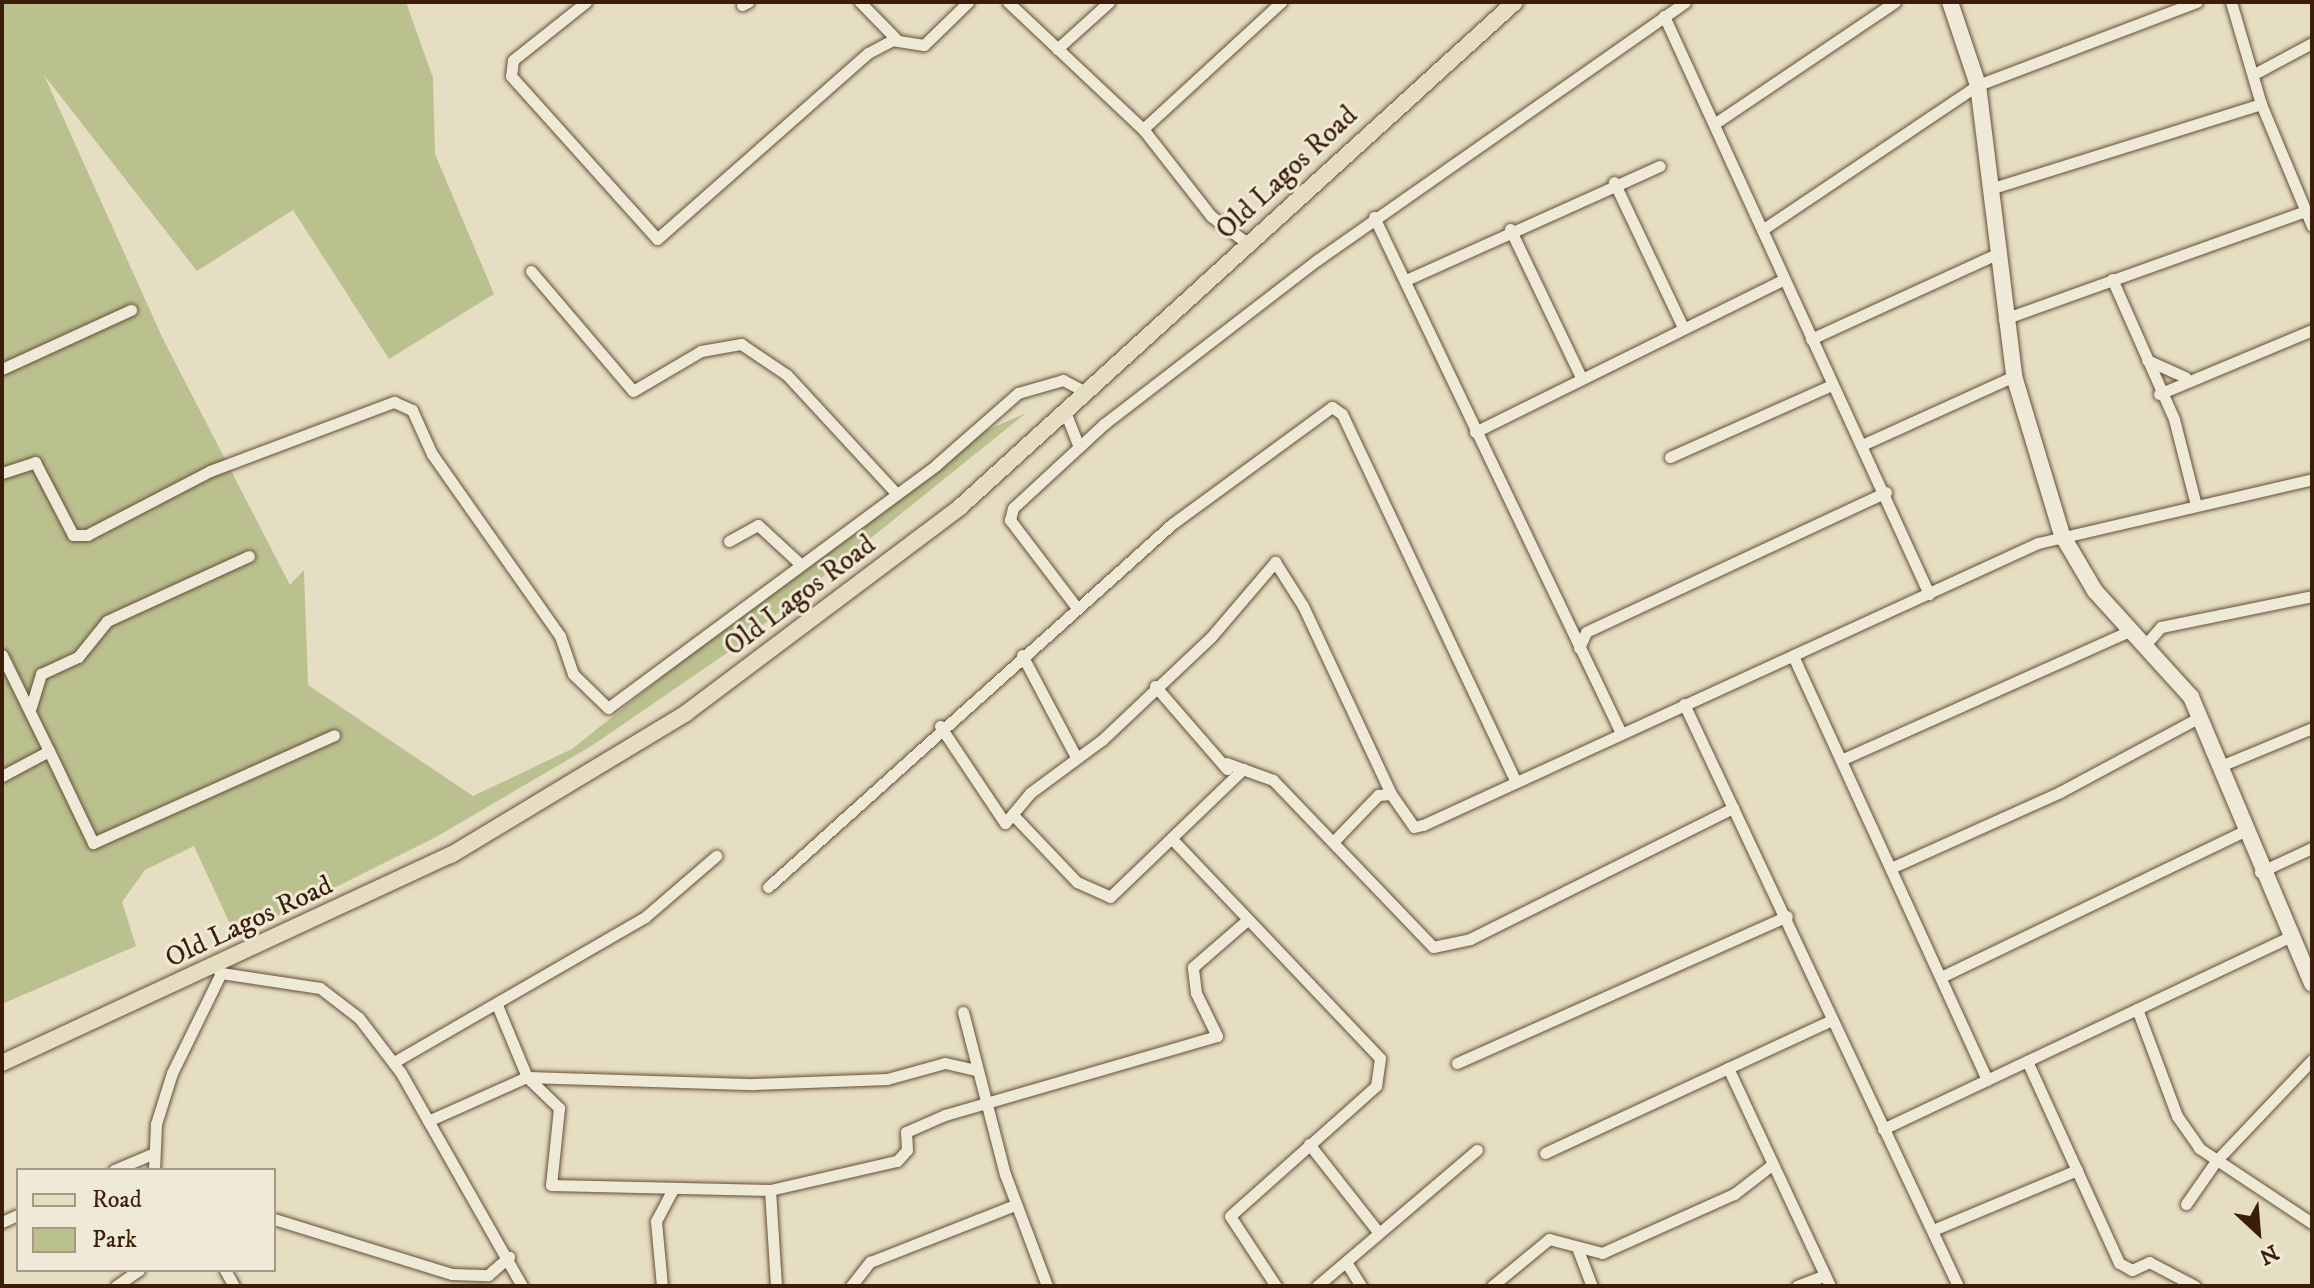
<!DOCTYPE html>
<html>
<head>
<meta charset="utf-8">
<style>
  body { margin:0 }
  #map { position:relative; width:2314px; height:1288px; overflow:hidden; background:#e6dec2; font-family:"IM FELL DW Pica",serif }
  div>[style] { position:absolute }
  .green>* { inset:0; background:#bbc08f }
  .roads { filter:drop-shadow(0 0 2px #664d37) drop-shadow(0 0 2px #664d37) }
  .street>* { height:11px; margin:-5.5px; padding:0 5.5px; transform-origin:5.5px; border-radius:5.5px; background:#efead7 }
  .secondary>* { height:16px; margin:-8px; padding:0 8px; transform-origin:8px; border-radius:8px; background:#efead7 }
  .primary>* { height:16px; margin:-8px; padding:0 8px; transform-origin:8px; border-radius:8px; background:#e6dec2 }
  span { translate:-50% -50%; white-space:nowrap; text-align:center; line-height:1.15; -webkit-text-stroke:6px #efead7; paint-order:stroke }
  .street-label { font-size:28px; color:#3c1d09 }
  .frame { position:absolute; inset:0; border:4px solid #3c1d09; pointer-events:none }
  .legend { position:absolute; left:16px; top:1168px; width:260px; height:104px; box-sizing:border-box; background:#efead7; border:2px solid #a79885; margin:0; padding:10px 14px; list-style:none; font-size:24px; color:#3c1d09 }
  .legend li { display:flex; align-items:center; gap:16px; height:40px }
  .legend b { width:40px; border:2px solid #a79885 }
  .north { position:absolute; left:2218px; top:1192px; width:80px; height:80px; -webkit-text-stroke:6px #efead7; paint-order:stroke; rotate:154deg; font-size:22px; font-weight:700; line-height:32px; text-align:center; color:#3c1d09 }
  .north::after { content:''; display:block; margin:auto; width:28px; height:36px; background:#3c1d09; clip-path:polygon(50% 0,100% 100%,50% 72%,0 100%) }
</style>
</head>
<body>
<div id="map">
  <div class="green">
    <div style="clip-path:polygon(2px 2px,406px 2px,433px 78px,435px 154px,494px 294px,389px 359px,293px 210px,197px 271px,44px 75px,163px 339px,290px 585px,304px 570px,308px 685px,473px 796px,572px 749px,951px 446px,1026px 413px,737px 646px,593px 745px,436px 837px,236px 937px,194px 846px,145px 870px,122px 902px,136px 946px,2px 1004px)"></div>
  </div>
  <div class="roads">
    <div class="street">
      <div style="left:586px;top:2px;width:93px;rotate:141.5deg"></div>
      <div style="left:513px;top:60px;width:16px;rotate:97deg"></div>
      <div style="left:511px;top:76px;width:219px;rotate:48.1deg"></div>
      <div style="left:657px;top:239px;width:281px;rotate:-41.4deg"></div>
      <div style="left:868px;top:53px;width:27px;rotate:-28deg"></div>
      <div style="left:892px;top:40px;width:32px;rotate:9deg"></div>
      <div style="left:924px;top:45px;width:62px;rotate:-44.3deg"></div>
      <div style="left:860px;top:2px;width:54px;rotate:45.7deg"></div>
      <div style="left:1008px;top:2px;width:185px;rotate:43.3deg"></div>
      <div style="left:1143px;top:129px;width:110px;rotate:52deg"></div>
      <div style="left:1211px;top:216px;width:45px;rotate:36.9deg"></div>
      <div style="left:2231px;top:2px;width:106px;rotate:73.6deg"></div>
      <div style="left:2261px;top:104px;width:132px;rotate:67.3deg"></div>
      <div style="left:742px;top:5px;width:7px;rotate:-27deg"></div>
      <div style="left:1664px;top:16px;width:636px;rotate:65.37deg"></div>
      <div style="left:1057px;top:49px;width:70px;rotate:-42.1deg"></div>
      <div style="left:2256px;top:73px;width:64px;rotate:-28.2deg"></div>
      <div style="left:1714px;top:124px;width:218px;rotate:-34deg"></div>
      <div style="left:1143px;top:129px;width:188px;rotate:-42.6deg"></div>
      <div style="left:1614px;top:182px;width:161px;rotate:64.6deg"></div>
      <div style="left:1993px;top:188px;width:281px;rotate:-17.4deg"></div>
      <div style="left:1374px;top:217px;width:572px;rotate:64.42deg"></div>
      <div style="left:1510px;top:229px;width:164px;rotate:64.4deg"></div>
      <div style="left:1762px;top:230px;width:260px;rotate:-33.9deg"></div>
      <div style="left:1978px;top:85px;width:234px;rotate:-20.8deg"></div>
      <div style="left:531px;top:271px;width:157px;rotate:49.6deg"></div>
      <div style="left:633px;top:391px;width:79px;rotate:-30.5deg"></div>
      <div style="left:701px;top:351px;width:41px;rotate:-9.9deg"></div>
      <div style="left:741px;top:344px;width:55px;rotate:34deg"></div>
      <div style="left:787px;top:375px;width:161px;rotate:47.3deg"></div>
      <div style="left:2112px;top:279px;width:153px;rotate:66.1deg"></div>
      <div style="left:2174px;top:419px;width:89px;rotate:75.7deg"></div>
      <div style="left:1406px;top:280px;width:278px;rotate:-24.2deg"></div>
      <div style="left:2004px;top:319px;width:321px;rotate:-19.7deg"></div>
      <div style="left:1811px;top:339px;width:207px;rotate:-24.6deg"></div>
      <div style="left:2147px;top:360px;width:42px;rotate:24.1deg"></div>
      <div style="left:2px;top:369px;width:142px;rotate:-24.6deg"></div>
      <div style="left:2159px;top:394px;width:166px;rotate:-22.7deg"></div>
      <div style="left:1064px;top:409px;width:41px;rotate:68.5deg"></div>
      <div style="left:1475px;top:432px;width:345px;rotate:-26.3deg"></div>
      <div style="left:1862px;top:445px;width:167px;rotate:-24.4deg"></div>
      <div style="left:1670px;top:457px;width:177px;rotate:-24deg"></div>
      <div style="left:2px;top:473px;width:35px;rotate:-18deg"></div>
      <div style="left:35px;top:462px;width:82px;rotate:62.5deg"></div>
      <div style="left:73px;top:535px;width:14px"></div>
      <div style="left:87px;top:535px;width:139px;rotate:-27.5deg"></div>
      <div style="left:210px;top:471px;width:197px;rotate:-20.6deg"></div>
      <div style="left:394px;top:402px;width:20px;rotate:24deg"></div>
      <div style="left:412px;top:410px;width:48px;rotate:65.6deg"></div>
      <div style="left:432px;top:454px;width:223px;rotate:54.9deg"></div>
      <div style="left:560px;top:636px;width:40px;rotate:71.1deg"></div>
      <div style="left:573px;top:674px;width:49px;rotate:44.2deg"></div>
      <div style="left:608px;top:708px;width:408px;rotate:-36.5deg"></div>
      <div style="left:936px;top:465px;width:109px;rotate:-41.3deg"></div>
      <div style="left:1018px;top:393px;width:47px;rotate:-16.1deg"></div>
      <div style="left:1063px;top:380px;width:24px;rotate:28deg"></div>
      <div style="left:729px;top:541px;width:33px;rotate:-29deg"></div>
      <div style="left:758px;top:525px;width:56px;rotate:42.8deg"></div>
      <div style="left:1077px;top:608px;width:111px;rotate:-127.3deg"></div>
      <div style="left:1010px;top:520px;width:12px;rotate:-76deg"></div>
      <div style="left:1013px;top:508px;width:124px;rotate:-42.7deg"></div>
      <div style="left:1104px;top:424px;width:269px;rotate:-37.6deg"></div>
      <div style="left:1317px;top:260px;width:449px;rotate:-35deg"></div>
      <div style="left:2146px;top:644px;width:23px;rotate:-49deg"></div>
      <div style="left:2161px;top:627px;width:154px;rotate:-11.6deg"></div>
      <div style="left:1579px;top:648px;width:17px;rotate:-66deg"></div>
      <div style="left:1586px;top:632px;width:331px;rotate:-25deg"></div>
      <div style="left:2px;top:655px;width:107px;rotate:63.9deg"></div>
      <div style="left:49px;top:751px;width:53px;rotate:152deg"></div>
      <div style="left:1022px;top:655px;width:113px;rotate:62.1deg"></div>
      <div style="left:1794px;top:658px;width:464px;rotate:65.4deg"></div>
      <div style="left:1155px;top:686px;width:110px;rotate:49.1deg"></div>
      <div style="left:1684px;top:704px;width:643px;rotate:64.79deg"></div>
      <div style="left:30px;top:710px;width:38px;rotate:-73deg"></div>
      <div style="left:41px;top:674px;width:41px;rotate:-24.7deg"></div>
      <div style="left:78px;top:657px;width:46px;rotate:-51.1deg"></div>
      <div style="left:107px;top:621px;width:156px;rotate:-24.6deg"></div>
      <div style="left:940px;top:726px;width:117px;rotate:56.2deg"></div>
      <div style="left:1005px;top:823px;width:39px;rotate:-50deg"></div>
      <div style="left:1030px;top:793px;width:89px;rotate:-36.4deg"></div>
      <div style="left:1102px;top:740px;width:150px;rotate:-43.4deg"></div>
      <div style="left:1211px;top:637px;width:99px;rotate:-49.5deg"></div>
      <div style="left:1275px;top:562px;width:52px;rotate:57.5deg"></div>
      <div style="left:1303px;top:606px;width:208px;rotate:64.9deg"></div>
      <div style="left:1391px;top:794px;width:40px;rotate:55.1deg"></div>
      <div style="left:1414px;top:827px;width:9px;rotate:-13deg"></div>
      <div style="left:1423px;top:825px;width:677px;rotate:-24.63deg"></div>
      <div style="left:2038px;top:543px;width:281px;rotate:-13.1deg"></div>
      <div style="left:49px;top:751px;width:102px;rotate:64.4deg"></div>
      <div style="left:93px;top:843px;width:264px;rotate:-24.1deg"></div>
      <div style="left:1841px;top:760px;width:319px;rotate:-24.1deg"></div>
      <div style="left:1226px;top:763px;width:50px;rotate:19.9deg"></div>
      <div style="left:1273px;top:780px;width:231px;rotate:46.2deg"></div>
      <div style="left:1433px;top:947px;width:38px;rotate:-12deg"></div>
      <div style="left:1470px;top:939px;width:294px;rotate:-26.5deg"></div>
      <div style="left:2218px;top:767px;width:102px;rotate:-22.5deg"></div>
      <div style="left:1016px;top:818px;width:88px;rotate:46.4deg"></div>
      <div style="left:1077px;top:882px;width:36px;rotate:24deg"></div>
      <div style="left:1110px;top:897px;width:185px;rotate:-43.9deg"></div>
      <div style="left:1172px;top:839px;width:302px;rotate:46.5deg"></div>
      <div style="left:1380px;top:1058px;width:28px;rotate:98deg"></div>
      <div style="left:1376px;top:1086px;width:195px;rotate:138.3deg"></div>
      <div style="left:1230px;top:1216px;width:84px;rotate:56.7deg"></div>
      <div style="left:1333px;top:842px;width:65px;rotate:-46.2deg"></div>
      <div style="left:1378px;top:795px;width:13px;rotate:-4deg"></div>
      <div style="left:1891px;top:868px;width:185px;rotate:-24.2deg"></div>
      <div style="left:2060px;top:792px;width:159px;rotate:-28.2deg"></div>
      <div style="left:2260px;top:872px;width:57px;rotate:-24.8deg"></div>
      <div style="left:768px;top:887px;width:543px;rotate:-41.94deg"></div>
      <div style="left:1172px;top:524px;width:198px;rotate:-36.2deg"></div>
      <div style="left:1332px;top:407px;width:12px;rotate:35deg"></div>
      <div style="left:1342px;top:414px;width:403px;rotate:64.7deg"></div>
      <div style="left:215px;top:966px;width:9px;rotate:49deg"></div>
      <div style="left:221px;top:973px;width:100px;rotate:8.6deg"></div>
      <div style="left:320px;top:988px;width:49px;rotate:37.6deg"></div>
      <div style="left:359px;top:1018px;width:69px;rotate:52.6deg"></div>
      <div style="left:401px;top:1073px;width:245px;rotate:60.4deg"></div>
      <div style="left:1941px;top:977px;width:336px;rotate:-25.7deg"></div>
      <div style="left:497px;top:1005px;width:78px;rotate:67.4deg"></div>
      <div style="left:527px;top:1077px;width:45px;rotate:44.1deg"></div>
      <div style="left:559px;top:1108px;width:77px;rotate:95.9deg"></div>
      <div style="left:551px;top:1185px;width:219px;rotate:1.3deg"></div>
      <div style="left:770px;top:1190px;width:130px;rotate:-12.9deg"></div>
      <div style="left:897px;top:1161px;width:15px;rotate:-48deg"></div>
      <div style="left:907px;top:1150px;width:18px;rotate:-93deg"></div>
      <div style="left:906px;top:1132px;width:43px;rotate:-23.6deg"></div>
      <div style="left:945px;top:1115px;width:283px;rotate:-16.2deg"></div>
      <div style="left:1217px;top:1036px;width:48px;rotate:-116deg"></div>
      <div style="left:1196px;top:993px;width:26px;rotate:-97deg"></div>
      <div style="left:1193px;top:967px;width:70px;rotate:-41deg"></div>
      <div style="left:2137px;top:1009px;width:114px;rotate:69.5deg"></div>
      <div style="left:2177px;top:1116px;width:39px;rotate:55deg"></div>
      <div style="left:2199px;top:1148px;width:136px;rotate:33.6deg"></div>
      <div style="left:963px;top:1012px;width:167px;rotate:75.5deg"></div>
      <div style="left:1005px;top:1174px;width:120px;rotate:69.4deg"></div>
      <div style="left:2027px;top:1061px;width:222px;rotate:65.5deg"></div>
      <div style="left:2119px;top:1263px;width:15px;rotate:28deg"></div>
      <div style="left:2132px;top:1270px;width:19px;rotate:-25deg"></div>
      <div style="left:2149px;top:1262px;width:52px;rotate:27.6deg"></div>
      <div style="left:394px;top:1062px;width:290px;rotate:-30deg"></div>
      <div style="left:645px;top:917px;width:94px;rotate:-40.7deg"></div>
      <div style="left:1457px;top:1063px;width:361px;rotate:-24deg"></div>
      <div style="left:1728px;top:1068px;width:241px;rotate:64.9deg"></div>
      <div style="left:428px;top:1121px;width:108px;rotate:-24deg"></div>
      <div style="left:527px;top:1077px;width:227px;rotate:1.8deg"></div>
      <div style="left:754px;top:1084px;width:133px;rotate:-2.2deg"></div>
      <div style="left:887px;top:1079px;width:60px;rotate:-15.4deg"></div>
      <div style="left:945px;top:1063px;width:32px;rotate:13deg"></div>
      <div style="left:1883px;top:1129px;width:450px;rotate:-25.3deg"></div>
      <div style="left:1309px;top:1144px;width:113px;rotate:51.8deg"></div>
      <div style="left:1545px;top:1153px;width:316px;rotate:-24.9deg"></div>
      <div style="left:114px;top:1170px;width:41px;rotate:-22.8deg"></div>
      <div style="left:154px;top:1170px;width:46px;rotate:-87.5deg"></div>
      <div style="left:156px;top:1124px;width:53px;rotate:-72.6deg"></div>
      <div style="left:172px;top:1073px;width:111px;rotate:-63.9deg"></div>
      <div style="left:770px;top:1190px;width:96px;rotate:86.4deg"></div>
      <div style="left:2186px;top:1204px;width:52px;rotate:-55.1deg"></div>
      <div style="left:2216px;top:1161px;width:139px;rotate:-46.5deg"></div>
      <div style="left:274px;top:1219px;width:186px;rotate:17.2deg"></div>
      <div style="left:452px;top:1274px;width:36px;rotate:2deg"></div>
      <div style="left:488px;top:1275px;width:28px;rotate:-41deg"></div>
      <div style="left:2px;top:1222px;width:17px;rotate:-24deg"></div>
      <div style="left:1933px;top:1230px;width:156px;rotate:-22.6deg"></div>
      <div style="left:1578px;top:1250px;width:39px;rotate:69deg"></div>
      <div style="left:1346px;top:1262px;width:28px;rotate:58deg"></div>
      <div style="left:225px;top:1270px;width:18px;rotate:61deg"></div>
      <div style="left:116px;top:1286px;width:28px;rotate:-35deg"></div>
      <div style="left:662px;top:1286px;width:65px;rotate:-95.3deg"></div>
      <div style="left:656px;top:1221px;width:34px;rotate:-62deg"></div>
      <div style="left:851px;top:1286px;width:31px;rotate:-52deg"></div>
      <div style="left:870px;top:1262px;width:156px;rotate:-21.5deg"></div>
      <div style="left:1317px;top:1286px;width:210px;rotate:-40.4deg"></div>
      <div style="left:1492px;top:1286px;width:74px;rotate:-39.5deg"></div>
      <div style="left:1549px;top:1239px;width:55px;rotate:14.8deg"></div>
      <div style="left:1602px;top:1253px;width:145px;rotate:-24.1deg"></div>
      <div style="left:1734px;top:1194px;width:49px;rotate:-37.6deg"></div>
      <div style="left:1797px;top:1286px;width:30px;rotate:-21deg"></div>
    </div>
    <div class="secondary">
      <div style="left:1950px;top:2px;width:88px;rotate:71.4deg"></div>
      <div style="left:1978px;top:85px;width:293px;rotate:82.9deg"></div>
      <div style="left:2014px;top:376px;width:166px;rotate:73.2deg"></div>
      <div style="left:2062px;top:535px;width:65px;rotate:59.5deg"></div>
      <div style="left:2095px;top:591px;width:143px;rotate:47.8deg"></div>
      <div style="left:2191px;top:697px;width:311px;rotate:67.1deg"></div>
    </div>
    <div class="primary">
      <div style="left:2px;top:1063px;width:495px;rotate:-24.9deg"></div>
      <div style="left:451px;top:855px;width:275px;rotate:-31.1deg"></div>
      <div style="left:686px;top:713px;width:343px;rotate:-36.9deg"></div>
      <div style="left:960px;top:507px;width:750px;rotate:-42.3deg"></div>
    </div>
  </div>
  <div class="street-label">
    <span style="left:1287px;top:173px;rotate:-43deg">Old Lagos Road</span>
    <span style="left:800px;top:596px;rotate:-37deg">Old Lagos Road</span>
    <span style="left:249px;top:922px;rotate:-25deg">Old Lagos Road</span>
  </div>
  <div class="frame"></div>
  <ul class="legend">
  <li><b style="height:10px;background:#e6dec2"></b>Road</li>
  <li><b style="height:22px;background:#bbc08f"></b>Park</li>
  </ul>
  <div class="north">N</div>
</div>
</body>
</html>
